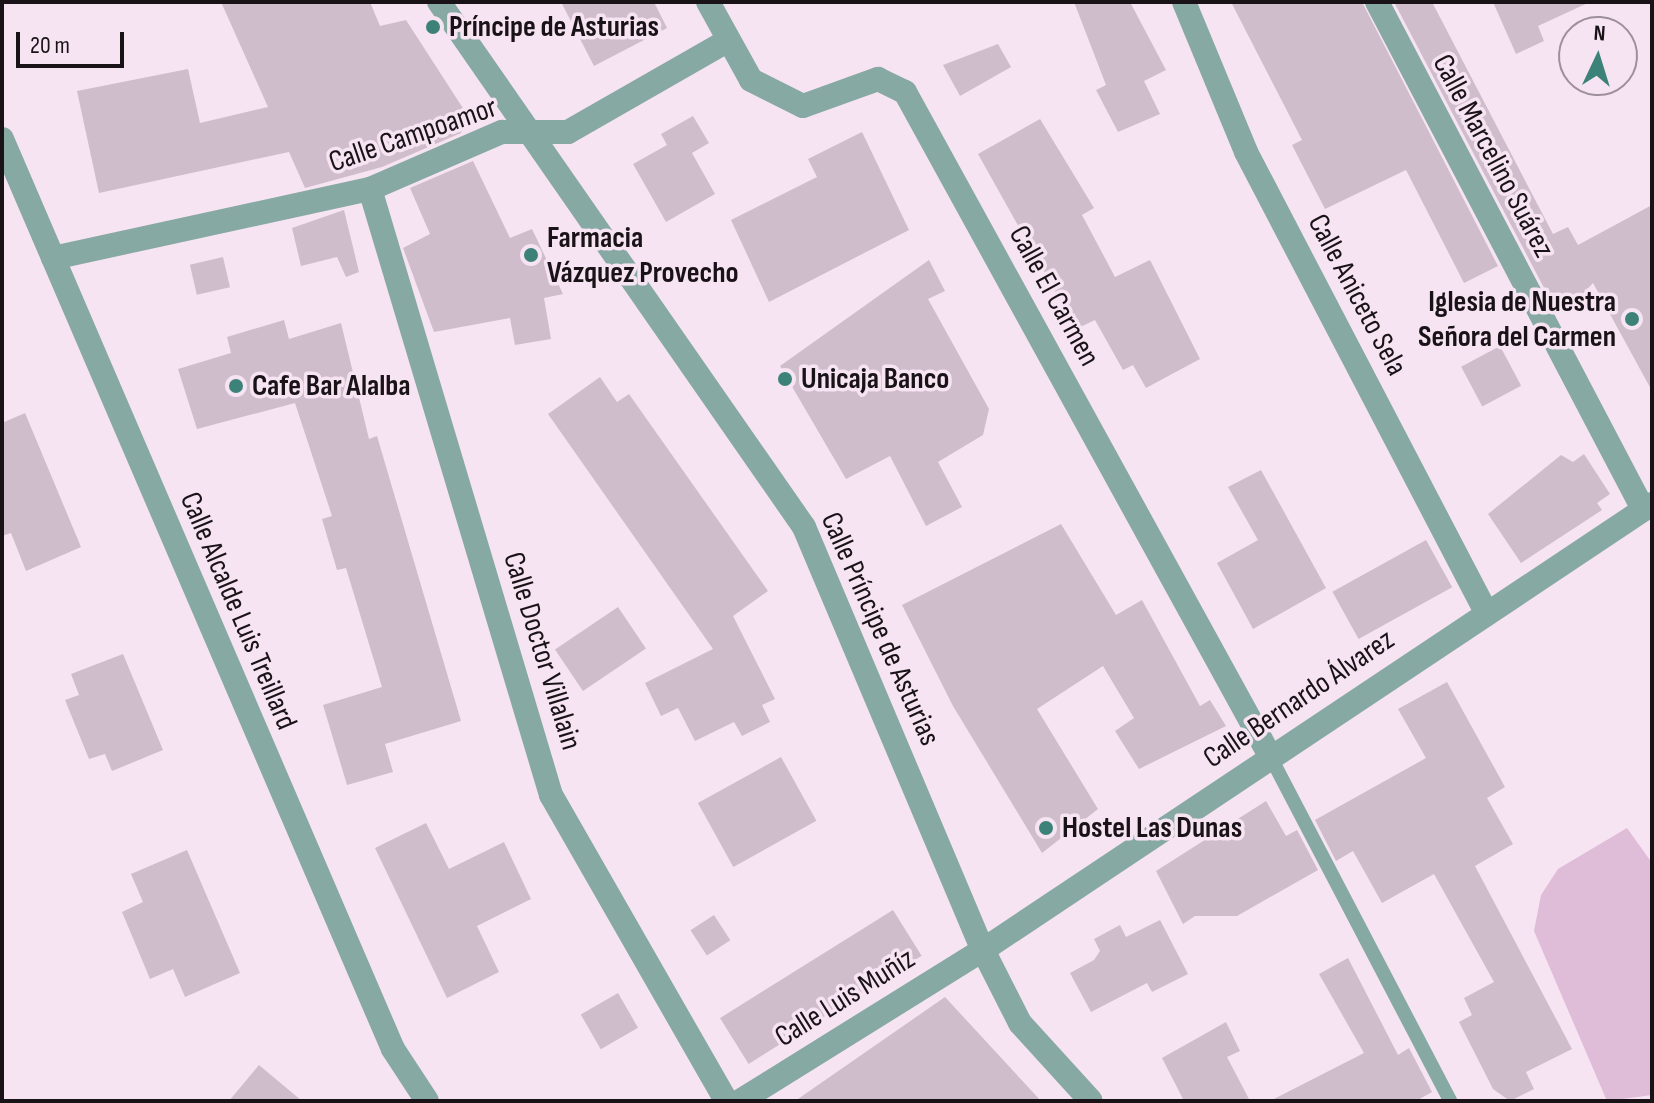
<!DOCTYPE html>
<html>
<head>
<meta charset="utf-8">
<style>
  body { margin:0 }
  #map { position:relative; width:1654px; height:1103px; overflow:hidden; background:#f7e4f3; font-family:"Sofia Sans Condensed",sans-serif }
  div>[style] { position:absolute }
  .green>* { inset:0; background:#dfbcd7 }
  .building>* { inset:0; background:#cfbdcb; transform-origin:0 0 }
  .lane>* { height:14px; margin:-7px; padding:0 7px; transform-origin:7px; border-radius:7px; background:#87a9a3 }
  .street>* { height:24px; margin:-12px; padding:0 12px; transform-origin:12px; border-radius:12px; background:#87a9a3 }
  .dots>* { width:22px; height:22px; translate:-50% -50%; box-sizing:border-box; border:4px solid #f7e4f3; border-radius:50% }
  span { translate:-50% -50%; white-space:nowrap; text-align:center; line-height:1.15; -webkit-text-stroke:7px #f7e4f3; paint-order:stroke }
  .poi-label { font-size:30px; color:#191318; font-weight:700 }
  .left { translate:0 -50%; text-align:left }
  .right { translate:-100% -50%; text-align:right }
  .street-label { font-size:30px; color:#191318 }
  .frame { position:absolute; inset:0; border:4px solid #191318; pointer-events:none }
  .north { position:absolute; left:1558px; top:16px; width:80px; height:80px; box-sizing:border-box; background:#f7e4f3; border:2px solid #9e909b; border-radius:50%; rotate:4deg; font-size:22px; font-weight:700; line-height:32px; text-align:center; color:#191318 }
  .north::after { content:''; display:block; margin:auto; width:28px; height:36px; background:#3d8278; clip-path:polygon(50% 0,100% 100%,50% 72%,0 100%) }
  .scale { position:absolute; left:16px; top:32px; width:108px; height:36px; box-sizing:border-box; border:4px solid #191318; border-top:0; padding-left:10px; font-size:24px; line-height:28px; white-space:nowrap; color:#191318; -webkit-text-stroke:6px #f7e4f3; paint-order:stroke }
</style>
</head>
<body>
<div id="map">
  <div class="green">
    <div style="clip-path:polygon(1627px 828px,1652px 863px,1652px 1095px,1607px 1101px,1534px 931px,1541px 895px,1558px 869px)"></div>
  </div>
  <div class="building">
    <div style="clip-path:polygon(221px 2px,370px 2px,380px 26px,406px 20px,468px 116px,461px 133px,382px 167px,305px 188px,289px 152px,99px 193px,77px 91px,188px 69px,200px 123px,268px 107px)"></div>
    <div style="clip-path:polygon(561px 2px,654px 2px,667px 28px,594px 66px)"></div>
    <div style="clip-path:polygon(1074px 2px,1130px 2px,1166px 70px,1144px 81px,1160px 114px,1118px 132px,1096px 90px,1106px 85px)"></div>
    <div style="clip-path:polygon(1231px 2px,1362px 2px,1498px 266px,1464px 283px,1406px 170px,1325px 209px,1292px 145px,1302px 140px)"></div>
    <div style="clip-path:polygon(1394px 2px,1432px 2px,1553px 234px,1568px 227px,1578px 245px,1652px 205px,1652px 391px,1593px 283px,1573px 304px,1553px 305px)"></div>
    <div style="clip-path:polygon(1493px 2px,1590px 2px,1538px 26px,1544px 41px,1516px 54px)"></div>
    <div style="clip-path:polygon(998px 44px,1011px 67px,960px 96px,943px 65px)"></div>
    <div style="clip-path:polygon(693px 116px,709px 143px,692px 153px,715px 194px,666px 222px,633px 164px,667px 145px,661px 134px)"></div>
    <div style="clip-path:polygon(1040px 119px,1094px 208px,1082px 215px,1115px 277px,1150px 260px,1200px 359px,1146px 388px,1133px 365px,1123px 370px,1095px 320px,1076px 329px,978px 154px)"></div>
    <div style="clip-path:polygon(862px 132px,909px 230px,769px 302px,731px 220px,817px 177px,808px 159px)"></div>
    <div style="clip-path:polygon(473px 161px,510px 238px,532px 229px,563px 294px,544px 298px,551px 339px,515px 345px,510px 318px,434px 332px,403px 248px,430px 234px,410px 188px)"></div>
    <div style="clip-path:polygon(344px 210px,359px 272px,346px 277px,337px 257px,301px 266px,292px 228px)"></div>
    <div style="left:223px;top:257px;width:31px;height:34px;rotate:77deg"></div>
    <div style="clip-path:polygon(929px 260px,945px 291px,928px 299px,989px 409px,983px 435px,938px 462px,962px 507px,926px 526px,890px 456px,846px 479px,780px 366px)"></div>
    <div style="clip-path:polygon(284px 320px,289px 339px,341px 323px,369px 439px,377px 436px,461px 721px,385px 744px,393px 772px,347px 785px,323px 705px,382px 687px,346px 568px,337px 570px,322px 519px,332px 516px,295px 403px,197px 429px,178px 369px,231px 353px,227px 337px)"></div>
    <div style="left:1500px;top:346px;width:45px;height:44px;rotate:62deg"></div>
    <div style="clip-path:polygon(600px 377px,617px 402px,629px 394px,768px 591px,733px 616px,775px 699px,762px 705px,770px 722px,742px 736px,734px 722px,695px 741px,678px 708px,661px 716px,645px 683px,713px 649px,548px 414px)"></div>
    <div style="clip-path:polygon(25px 413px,81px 547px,26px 571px,11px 533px,2px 536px,2px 423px)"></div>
    <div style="clip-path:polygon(1584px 454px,1610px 494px,1597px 503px,1602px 510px,1521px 563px,1488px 514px,1561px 455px,1573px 462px)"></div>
    <div style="clip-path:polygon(1261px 470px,1326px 588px,1253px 629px,1217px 563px,1258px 540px,1228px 487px)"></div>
    <div style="clip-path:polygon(1061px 524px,1116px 615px,1142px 600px,1200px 706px,1210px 700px,1226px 726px,1139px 769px,1115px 731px,1134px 718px,1103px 666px,1037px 709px,1098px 809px,1042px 853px,953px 706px,902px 605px)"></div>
    <div style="left:1426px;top:540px;width:54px;height:107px;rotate:61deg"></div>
    <div style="left:618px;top:607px;width:50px;height:76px;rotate:56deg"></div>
    <div style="clip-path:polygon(123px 654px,163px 750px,112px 771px,105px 754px,89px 759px,65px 700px,79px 695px,71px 674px)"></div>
    <div style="clip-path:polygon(1447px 682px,1505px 787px,1487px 798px,1513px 844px,1475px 866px,1572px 1049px,1526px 1072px,1534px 1089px,1510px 1101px,1493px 1089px,1459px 1022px,1472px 1015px,1464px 998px,1494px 982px,1434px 874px,1382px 903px,1353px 851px,1336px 861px,1315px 820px,1426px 758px,1398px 709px)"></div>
    <div style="left:781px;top:757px;width:73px;height:95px;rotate:61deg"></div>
    <div style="clip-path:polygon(1266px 801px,1286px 836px,1297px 830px,1318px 870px,1237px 916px,1195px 916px,1183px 924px,1156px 871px)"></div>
    <div style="clip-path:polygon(426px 823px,449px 869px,504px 842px,531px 899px,477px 926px,499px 972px,447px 998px,375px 848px)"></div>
    <div style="clip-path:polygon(187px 850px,240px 973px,185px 997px,173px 969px,150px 979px,122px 912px,143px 902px,131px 874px)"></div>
    <div style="left:893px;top:910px;width:54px;height:204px;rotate:58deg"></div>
    <div style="left:714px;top:915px;width:30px;height:28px;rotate:57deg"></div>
    <div style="clip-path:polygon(1160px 920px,1188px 974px,1152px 992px,1147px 983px,1091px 1012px,1070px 973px,1094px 960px,1100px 951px,1094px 939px,1120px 925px,1126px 937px)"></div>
    <div style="clip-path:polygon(1348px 958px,1398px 1055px,1409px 1048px,1432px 1092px,1416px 1101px,1270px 1101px,1364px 1053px,1319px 974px)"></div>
    <div style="left:618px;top:993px;width:40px;height:43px;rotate:60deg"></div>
    <div style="clip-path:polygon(945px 997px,1041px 1101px,795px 1101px)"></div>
    <div style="clip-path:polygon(1226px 1022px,1240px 1051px,1227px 1057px,1250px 1101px,1184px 1101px,1162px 1058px)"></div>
    <div style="clip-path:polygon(259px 1065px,302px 1101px,229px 1101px)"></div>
  </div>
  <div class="lane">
    <div style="left:1270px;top:756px;width:389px;rotate:62.4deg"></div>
  </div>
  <div class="street">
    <div style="left:439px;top:2px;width:639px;rotate:55.19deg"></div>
    <div style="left:804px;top:527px;width:459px;rotate:67.1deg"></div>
    <div style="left:983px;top:950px;width:82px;rotate:63.1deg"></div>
    <div style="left:1020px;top:1023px;width:105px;rotate:47.7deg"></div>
    <div style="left:708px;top:2px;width:89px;rotate:61.1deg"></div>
    <div style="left:751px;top:80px;width:58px;rotate:26.6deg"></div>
    <div style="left:803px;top:106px;width:80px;rotate:-19.8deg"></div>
    <div style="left:878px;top:79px;width:30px;rotate:26deg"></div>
    <div style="left:905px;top:92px;width:758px;rotate:61.2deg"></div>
    <div style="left:1184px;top:2px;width:162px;rotate:67.5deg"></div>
    <div style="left:1246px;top:152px;width:519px;rotate:62.45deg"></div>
    <div style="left:1377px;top:2px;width:573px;rotate:62.32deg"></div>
    <div style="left:2px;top:139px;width:990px;rotate:66.75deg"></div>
    <div style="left:393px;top:1049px;width:62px;rotate:56.8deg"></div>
    <div style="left:370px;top:189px;width:632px;rotate:73.37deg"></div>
    <div style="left:551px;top:795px;width:353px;rotate:60.2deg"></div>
    <div style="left:53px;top:258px;width:324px;rotate:-12.3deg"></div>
    <div style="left:370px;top:189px;width:144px;rotate:-23.4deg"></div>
    <div style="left:502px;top:132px;width:66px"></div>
    <div style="left:568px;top:132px;width:183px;rotate:-29.8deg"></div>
    <div style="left:740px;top:1101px;width:286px;rotate:-31.9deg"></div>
    <div style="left:983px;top:950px;width:804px;rotate:-33.69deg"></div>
  </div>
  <div class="dots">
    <div style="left:433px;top:27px;background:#3d8278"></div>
    <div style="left:531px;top:255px;background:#3d8278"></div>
    <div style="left:1632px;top:319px;background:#3d8278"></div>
    <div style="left:785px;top:379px;background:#3d8278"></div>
    <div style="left:236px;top:386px;background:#3d8278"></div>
    <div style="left:1046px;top:828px;background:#3d8278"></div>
  </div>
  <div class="poi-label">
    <span class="left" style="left:449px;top:27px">Príncipe de Asturias</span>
    <span class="left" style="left:547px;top:255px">Farmacia<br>Vázquez Provecho</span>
    <span class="right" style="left:1616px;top:319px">Iglesia de Nuestra<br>Señora del Carmen</span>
    <span class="left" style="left:801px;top:379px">Unicaja Banco</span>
    <span class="left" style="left:252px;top:386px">Cafe Bar Alalba</span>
    <span class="left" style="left:1062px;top:828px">Hostel Las Dunas</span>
  </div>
  <div class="street-label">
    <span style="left:413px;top:135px;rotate:-19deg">Calle Campoamor</span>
    <span style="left:1493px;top:156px;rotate:62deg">Calle Marcelino Suárez</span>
    <span style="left:1357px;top:295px;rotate:62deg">Calle Aniceto Sela</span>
    <span style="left:1054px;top:296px;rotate:61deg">Calle El Carmen</span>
    <span style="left:238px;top:611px;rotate:67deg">Calle Alcalde Luis Treillard</span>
    <span style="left:880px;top:629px;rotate:66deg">Calle Príncipe de Asturias</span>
    <span style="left:542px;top:651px;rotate:73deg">Calle Doctor Villalain</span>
    <span style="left:1299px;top:699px;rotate:-34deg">Calle Bernardo Álvarez</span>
    <span style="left:845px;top:998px;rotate:-32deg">Calle Luis Muñíz</span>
  </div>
  <div class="frame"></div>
  <div class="north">N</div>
  <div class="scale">20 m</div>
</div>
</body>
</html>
